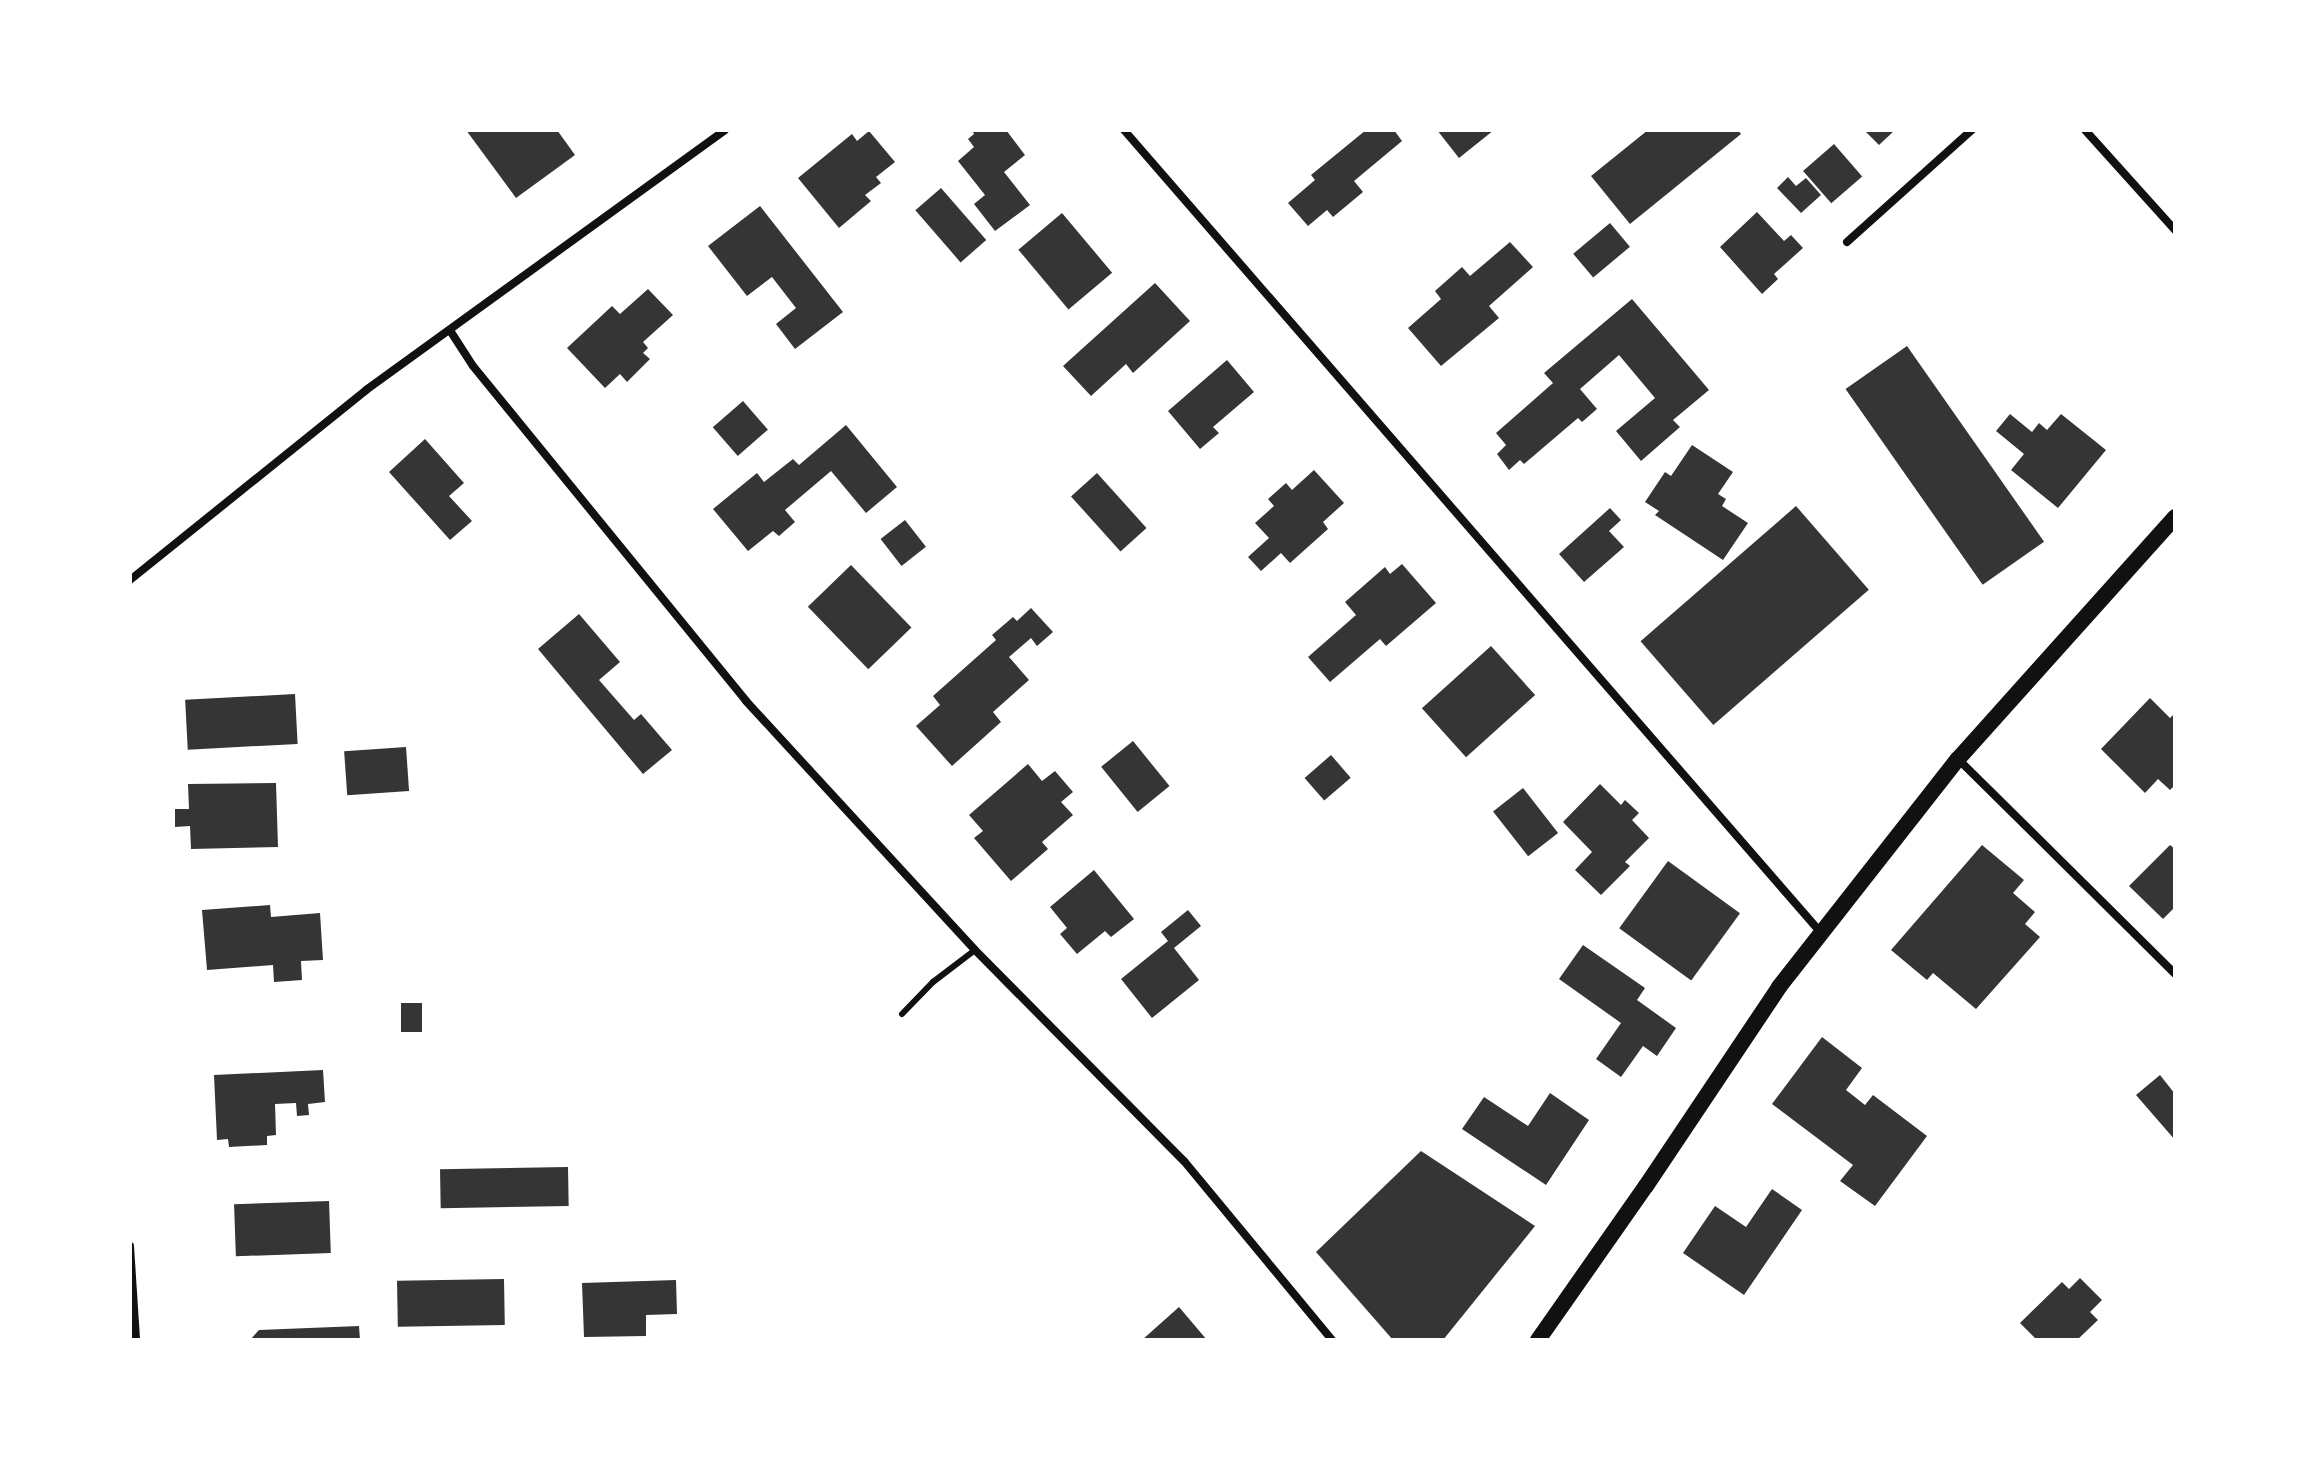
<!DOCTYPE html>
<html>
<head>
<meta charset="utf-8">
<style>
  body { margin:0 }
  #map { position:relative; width:2305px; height:1470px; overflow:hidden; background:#fff; font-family:Poppins,sans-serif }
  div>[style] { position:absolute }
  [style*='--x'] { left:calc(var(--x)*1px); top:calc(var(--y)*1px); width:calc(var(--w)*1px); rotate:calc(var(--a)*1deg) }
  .building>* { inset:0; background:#353535; transform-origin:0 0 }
  .service>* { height:6px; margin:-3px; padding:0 3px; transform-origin:3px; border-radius:3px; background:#111 }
  .minor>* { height:8px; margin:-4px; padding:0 4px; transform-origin:4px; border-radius:4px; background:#111 }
  .secondary>* { height:16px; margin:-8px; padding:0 8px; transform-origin:8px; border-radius:8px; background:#111 }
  span { translate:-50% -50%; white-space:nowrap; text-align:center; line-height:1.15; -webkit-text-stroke:6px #fff; paint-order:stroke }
  .frame { position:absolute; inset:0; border:132px solid #fff; pointer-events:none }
</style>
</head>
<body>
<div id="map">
  <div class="building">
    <div style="clip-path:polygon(466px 130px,557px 130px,575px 155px,516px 198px)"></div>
    <div style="clip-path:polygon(972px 130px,1006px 130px,1025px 155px,1004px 172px,1030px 205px,995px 231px,974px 204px,985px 195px,958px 161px,974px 147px,968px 139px,974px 134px)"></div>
    <div style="clip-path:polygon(1366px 130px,1394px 130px,1402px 141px,1354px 181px,1363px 192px,1333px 217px,1327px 210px,1308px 226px,1288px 203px,1315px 180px,1311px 175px)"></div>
    <div style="clip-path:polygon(1437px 130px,1494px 130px,1459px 158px)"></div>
    <div style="clip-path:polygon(1648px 130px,1738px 130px,1741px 134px,1630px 224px,1591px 176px)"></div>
    <div style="clip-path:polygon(1864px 130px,1895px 130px,1879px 145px)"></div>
    <div style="clip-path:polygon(869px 131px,895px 162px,876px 177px,881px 183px,865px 195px,871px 201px,839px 228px,798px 178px,852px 134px,857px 141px)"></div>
    <div style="left:1834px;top:144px;width:43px;height:41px;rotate:49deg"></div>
    <div style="clip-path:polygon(1788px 177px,1796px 186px,1806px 178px,1821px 195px,1801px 213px,1777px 188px)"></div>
    <div style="left:941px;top:188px;width:69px;height:34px;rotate:49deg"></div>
    <div style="clip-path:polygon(760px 206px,843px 312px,795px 349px,776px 324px,796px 308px,772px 277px,747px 296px,708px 246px)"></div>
    <div style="clip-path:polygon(1757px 212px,1784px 241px,1791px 235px,1803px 248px,1774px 274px,1778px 279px,1762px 294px,1720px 247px)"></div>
    <div style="left:1062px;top:213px;width:78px;height:57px;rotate:50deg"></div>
    <div style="left:1610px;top:223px;width:31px;height:48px;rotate:50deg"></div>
    <div style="clip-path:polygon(1510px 242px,1533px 267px,1489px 306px,1499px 318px,1441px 366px,1408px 328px,1441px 299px,1435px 291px,1462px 267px,1470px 276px)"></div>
    <div style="clip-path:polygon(1155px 283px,1190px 321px,1133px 373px,1126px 364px,1091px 396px,1063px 366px)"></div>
    <div style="clip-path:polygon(648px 289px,673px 315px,643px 342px,648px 348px,643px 353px,650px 359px,627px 382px,620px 374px,605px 388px,567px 348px,612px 306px,620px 314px)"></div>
    <div style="clip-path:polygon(1632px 299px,1709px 390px,1673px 420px,1680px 427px,1641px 461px,1616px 431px,1655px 398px,1619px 355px,1580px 389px,1597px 409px,1582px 422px,1578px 418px,1524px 464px,1520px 460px,1509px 470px,1497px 454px,1506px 445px,1496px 433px,1553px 383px,1544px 373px)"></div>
    <div style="left:1907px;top:346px;width:239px;height:75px;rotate:55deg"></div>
    <div style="clip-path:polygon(1227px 360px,1254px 392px,1213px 427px,1219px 433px,1200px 449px,1168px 411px)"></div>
    <div style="left:743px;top:401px;width:38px;height:40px;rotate:49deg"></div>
    <div style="clip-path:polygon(2010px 414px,2032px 432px,2039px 423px,2047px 430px,2061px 414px,2106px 450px,2058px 508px,2011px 470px,2024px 454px,1996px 431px)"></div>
    <div style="clip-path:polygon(846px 425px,897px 487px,866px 513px,831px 471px,785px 510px,795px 522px,779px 536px,773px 531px,748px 551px,713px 509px,757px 473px,764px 482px,793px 459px,799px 465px)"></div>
    <div style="clip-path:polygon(425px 439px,464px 483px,449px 496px,472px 521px,450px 540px,389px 472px)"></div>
    <div style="clip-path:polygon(1692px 445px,1733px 472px,1718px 494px,1726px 499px,1722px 506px,1748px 523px,1723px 560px,1655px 515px,1659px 511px,1645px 502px,1665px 472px,1671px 476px)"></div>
    <div style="clip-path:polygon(1314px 470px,1344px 503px,1323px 522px,1328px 529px,1290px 563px,1281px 553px,1261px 571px,1248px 557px,1269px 538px,1255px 523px,1274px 506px,1268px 499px,1286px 483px,1292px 490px)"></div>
    <div style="left:1097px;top:473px;width:74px;height:35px;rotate:48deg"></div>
    <div style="left:1796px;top:506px;width:111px;height:206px;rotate:49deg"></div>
    <div style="clip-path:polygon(1610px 508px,1621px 520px,1609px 531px,1624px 547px,1584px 582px,1559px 554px)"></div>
    <div style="left:905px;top:520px;width:34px;height:31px;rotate:52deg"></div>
    <div style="clip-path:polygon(1402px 564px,1436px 603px,1386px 646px,1380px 639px,1330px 682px,1308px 657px,1356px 615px,1345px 602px,1385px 567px,1390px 574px)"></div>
    <div style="left:851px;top:565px;width:87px;height:60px;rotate:46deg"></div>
    <div style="clip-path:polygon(1031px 608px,1053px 632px,1037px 646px,1031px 638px,1009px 657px,1029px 680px,993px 712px,1001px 722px,952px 766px,916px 726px,940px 705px,933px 696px,996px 640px,992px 635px,1013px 617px,1017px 621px)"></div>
    <div style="clip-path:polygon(579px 614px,620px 662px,599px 680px,634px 720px,641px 714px,672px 750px,643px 774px,538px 649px)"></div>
    <div style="left:1491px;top:646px;width:66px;height:93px;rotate:48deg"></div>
    <div style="left:295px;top:694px;width:50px;height:110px;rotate:87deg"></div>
    <div style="clip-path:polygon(2150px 698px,2170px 718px,2175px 713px,2175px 785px,2170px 790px,2158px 779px,2145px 793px,2101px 749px)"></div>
    <div style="left:1133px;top:741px;width:58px;height:41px;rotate:51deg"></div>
    <div style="left:406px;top:747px;width:44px;height:62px;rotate:86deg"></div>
    <div style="left:1331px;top:755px;width:30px;height:35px;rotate:49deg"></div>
    <div style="clip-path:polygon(1028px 764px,1042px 781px,1055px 771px,1073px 792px,1061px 802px,1073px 815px,1042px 842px,1048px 849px,1011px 881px,974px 838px,983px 831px,969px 815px)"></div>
    <div style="clip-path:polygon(276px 783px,278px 847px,191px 849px,190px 826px,175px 827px,175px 809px,189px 809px,188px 784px)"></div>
    <div style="clip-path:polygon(1600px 784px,1621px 805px,1625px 800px,1639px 813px,1632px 820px,1649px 838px,1625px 862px,1630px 866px,1601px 895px,1575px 870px,1592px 852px,1563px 822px)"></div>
    <div style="left:1523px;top:788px;width:57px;height:38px;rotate:52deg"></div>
    <div style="clip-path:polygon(1982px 845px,2024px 880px,2013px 893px,2035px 912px,2025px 924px,2040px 937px,1976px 1009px,1933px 973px,1927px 980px,1891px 950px)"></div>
    <div style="clip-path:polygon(2170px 845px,2175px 849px,2175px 907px,2163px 919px,2129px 886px)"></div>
    <div style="left:1668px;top:861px;width:89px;height:83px;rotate:36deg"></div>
    <div style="clip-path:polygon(1094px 870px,1134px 919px,1111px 937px,1105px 931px,1077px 954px,1060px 934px,1067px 928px,1050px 907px)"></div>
    <div style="clip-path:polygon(270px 905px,271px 917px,320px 913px,323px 960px,301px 961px,302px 980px,274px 982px,273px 965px,207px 970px,202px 910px)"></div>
    <div style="clip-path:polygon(1188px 910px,1201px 926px,1174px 948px,1199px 980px,1152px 1018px,1121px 979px,1168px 941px,1161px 932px)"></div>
    <div style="clip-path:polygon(1583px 945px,1645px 988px,1637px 1000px,1676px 1028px,1657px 1056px,1643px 1046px,1621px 1077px,1596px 1059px,1621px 1023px,1559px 979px)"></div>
    <div style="left:401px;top:1003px;width:21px;height:29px"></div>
    <div style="clip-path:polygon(1822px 1037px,1862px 1068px,1846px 1090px,1865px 1105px,1873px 1095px,1927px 1136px,1875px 1206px,1840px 1181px,1853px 1165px,1772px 1104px)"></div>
    <div style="clip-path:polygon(323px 1070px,325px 1102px,308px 1104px,309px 1115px,297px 1116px,296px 1103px,275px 1104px,276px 1135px,267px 1136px,267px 1145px,229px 1147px,228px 1139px,217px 1140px,214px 1075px)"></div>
    <div style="clip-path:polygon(2160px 1075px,2175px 1094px,2175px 1140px,2136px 1095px)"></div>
    <div style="clip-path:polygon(1550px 1093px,1589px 1120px,1546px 1185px,1462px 1129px,1484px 1097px,1528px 1126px)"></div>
    <div style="clip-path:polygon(1421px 1151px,1535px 1226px,1443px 1340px,1393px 1340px,1316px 1252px)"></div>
    <div style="left:568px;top:1167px;width:39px;height:128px;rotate:89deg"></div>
    <div style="clip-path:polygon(1772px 1189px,1802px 1210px,1744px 1295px,1683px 1253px,1715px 1206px,1746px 1227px)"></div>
    <div style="left:329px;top:1201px;width:52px;height:95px;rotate:88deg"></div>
    <div style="clip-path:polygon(2080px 1278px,2102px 1300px,2090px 1312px,2098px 1320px,2077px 1340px,2037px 1340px,2020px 1323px,2062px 1282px,2069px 1289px)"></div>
    <div style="left:504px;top:1279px;width:46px;height:107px;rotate:89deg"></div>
    <div style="clip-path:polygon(676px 1280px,677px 1314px,646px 1315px,646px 1336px,584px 1337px,582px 1283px)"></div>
    <div style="clip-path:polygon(1179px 1307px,1207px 1340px,1142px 1340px)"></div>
    <div style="clip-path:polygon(359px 1326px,360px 1340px,250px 1340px,259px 1330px)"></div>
  </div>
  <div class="service">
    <div style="--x:902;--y:1014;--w:45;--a:-45.9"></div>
    <div style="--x:933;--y:982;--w:53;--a:-37.3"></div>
  </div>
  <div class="minor">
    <div style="--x:1124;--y:130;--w:1063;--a:49.04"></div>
    <div style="--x:2085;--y:130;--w:135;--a:48"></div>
    <div style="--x:1847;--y:242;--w:168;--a:-41.9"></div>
    <div style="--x:451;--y:332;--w:40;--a:57.1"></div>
    <div style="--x:473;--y:366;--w:432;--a:50.8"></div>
    <div style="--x:746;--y:701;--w:338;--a:47.4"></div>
    <div style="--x:975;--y:950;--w:297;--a:45.3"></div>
    <div style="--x:1184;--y:1161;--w:232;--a:50.4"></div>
    <div style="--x:130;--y:580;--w:303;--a:-38.8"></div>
    <div style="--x:366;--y:390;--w:443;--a:-35.9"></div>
    <div style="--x:1958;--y:759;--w:305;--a:44.7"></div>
    <div style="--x:130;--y:1246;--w:94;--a:86.3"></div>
  </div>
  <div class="secondary">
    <div style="--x:1538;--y:1340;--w:188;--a:-55"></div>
    <div style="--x:1646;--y:1186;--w:239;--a:-56.2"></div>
    <div style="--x:1779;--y:987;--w:290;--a:-51.9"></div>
    <div style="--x:1958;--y:759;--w:325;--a:-48.1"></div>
  </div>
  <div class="frame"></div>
</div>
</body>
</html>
